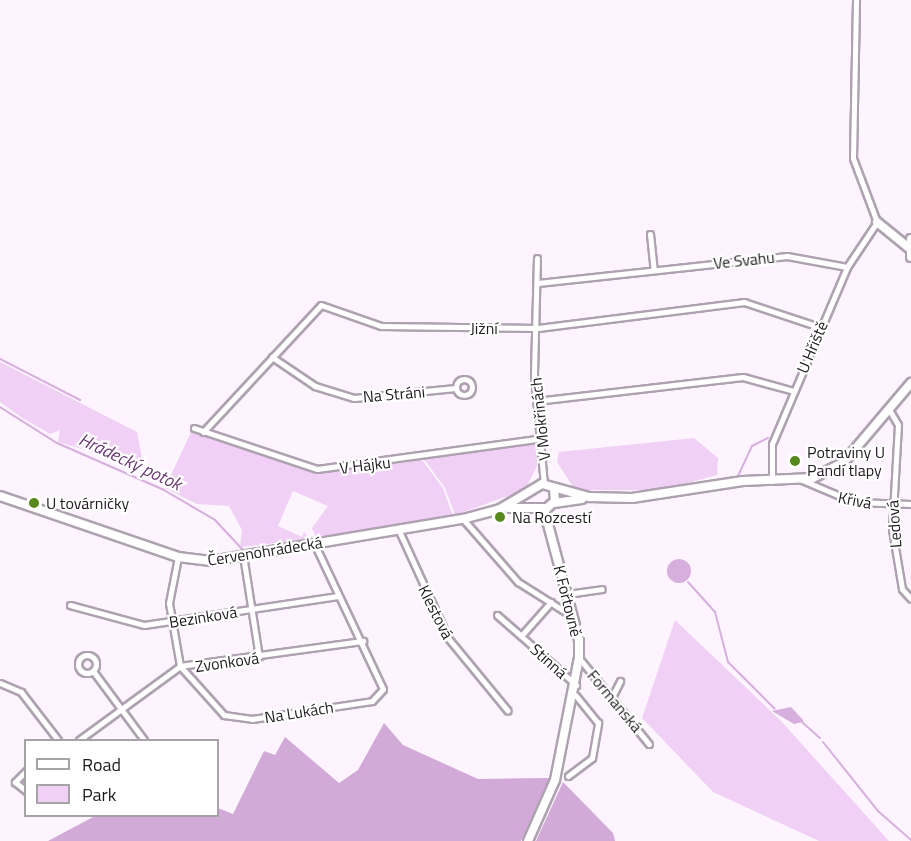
<!DOCTYPE html>
<html>
<head>
<meta charset="utf-8">
<style>
  body { margin:0 }
  #map { position:relative; width:911px; height:841px; overflow:hidden; background:#fdf4ff; font-family:"Titillium Web",sans-serif }
  div>[style] { position:absolute }
  [style*='--x'] { left:calc(var(--x)*1px); top:calc(var(--y)*1px); width:calc(var(--w)*1px); rotate:calc(var(--a)*1deg) }
  .green>* { inset:0; background:#f0d1f5 }
  .forest>* { inset:0; background:#d2aad8 }
  .water>* { inset:0; background:#d7afde }
  .round { border-radius:50% }
  .stream>* { height:2px; margin:-1px; padding:0 1px; transform-origin:1px; border-radius:1px; background:#d7afde }
  .roads { filter:drop-shadow(2px 0 #aea2b0) drop-shadow(-2px 0 #aea2b0) drop-shadow(0 2px #aea2b0) drop-shadow(0 -2px #aea2b0) }
  .street>* { height:5px; margin:-2.5px; padding:0 2.5px; transform-origin:2.5px; border-radius:2.5px; background:#fff }
  .street>.ring { margin:-2.5px; padding:0; box-sizing:content-box; background:none; border:5px solid #fff; border-radius:50% }
  .secondary>* { height:8px; margin:-4px; padding:0 4px; transform-origin:4px; border-radius:4px; background:#fff }
  .dots>* { width:16px; height:16px; translate:-50% -50%; box-sizing:border-box; border:3px solid #fff; border-radius:50% }
  span { translate:-50% -50%; white-space:nowrap; text-align:center; line-height:1.15; -webkit-text-stroke:4.5px #fff; paint-order:stroke }
  .street-label { font-size:16px; color:#1e1a1f }
  .poi-label { font-size:16px; color:#1e1a1f }
  .left { translate:0 -50%; text-align:left }
  .water-label { font-size:18px; color:#693972; font-style:italic }
  .legend { position:absolute; left:24px; top:739px; width:195px; height:78px; box-sizing:border-box; background:#fff; border:2px solid #a5a3a5; margin:0; padding:8px 10px; list-style:none; font-size:18px; color:#1e1a1f }
  .legend li { display:flex; align-items:center; gap:12px; height:30px }
  .legend b { width:30px; border:2px solid #a5a3a5 }
</style>
</head>
<body>
<div id="map">
  <div class="green">
    <div style="clip-path:polygon(0 362px,137px 432px,142px 458px,130px 463px,58px 442px,60px 430px,50px 434px,24px 419px,0 402px)"></div>
    <div style="clip-path:polygon(192px 430px,301px 469px,336px 472px,422px 460px,443px 488px,453px 516px,384px 532px,316px 538px,312px 528px,328px 506px,293px 491px,278px 526px,302px 537px,304px 532px,309px 539px,240px 547px,242px 530px,229px 506px,197px 504px,165px 488px)"></div>
    <div style="clip-path:polygon(694px 438px,718px 458px,717px 475px,662px 490px,575px 490px,557px 462px,559px 452px)"></div>
    <div style="clip-path:polygon(532px 443px,538px 447px,539px 462px,525px 490px,455px 515px,445px 488px,424px 459px)"></div>
    <div style="clip-path:polygon(675px 620px,782px 722px,889px 841px,819px 841px,713px 792px,642px 718px)"></div>
  </div>
  <div class="forest">
    <div style="clip-path:polygon(384px 723px,403px 745px,478px 779px,549px 778px,521px 841px,48px 841px,95px 816px,218px 816px,218px 808px,233px 814px,264px 751px,275px 755px,285px 737px,339px 783px,358px 770px)"></div>
    <div style="clip-path:polygon(563px 782px,613px 833px,615px 841px,536px 841px)"></div>
  </div>
  <div class="water">
    <div class="round" style="left:667px;top:559px;width:24px;height:24px"></div>
    <div style="clip-path:polygon(791px 707px,803px 720px,803px 722px,794px 724px,772px 711px)"></div>
  </div>
  <div class="stream">
    <div style="--x:0;--y:359;--w:90;--a:27.1"></div>
    <div style="--x:0;--y:407;--w:67;--a:32.3"></div>
    <div style="--x:57;--y:443;--w:117;--a:23.7"></div>
    <div style="--x:164;--y:490;--w:59;--a:30.5"></div>
    <div style="--x:215;--y:520;--w:40;--a:47"></div>
    <div style="--x:738;--y:476;--w:33;--a:-65"></div>
    <div style="--x:752;--y:446;--w:18;--a:-27"></div>
    <div style="--x:688;--y:582;--w:40;--a:48"></div>
    <div style="--x:715;--y:612;--w:52;--a:75.4"></div>
    <div style="--x:728;--y:662;--w:66;--a:45"></div>
    <div style="--x:802;--y:722;--w:24;--a:42"></div>
    <div style="--x:823;--y:742;--w:88;--a:51.4"></div>
    <div style="--x:878;--y:811;--w:44;--a:41.3"></div>
  </div>
  <div class="roads">
    <div class="street">
      <div style="--x:650;--y:234;--w:36;--a:84"></div>
      <div style="--x:537;--y:258;--w:117;--a:91.5"></div>
      <div style="--x:534;--y:375;--w:109;--a:84.8"></div>
      <div style="--x:640;--y:272;--w:148;--a:-6.2"></div>
      <div style="--x:787;--y:256;--w:61;--a:10.4"></div>
      <div style="--x:538;--y:283;--w:102;--a:-6.2"></div>
      <div style="--x:272;--y:357;--w:52;--a:34"></div>
      <div style="--x:315;--y:386;--w:41;--a:17.1"></div>
      <div style="--x:354;--y:398;--w:102;--a:-5.6"></div>
      <div class="ring" style="left:456px;top:379px;width:11px;height:11px"></div>
      <div style="--x:536;--y:401;--w:208;--a:-6.6"></div>
      <div style="--x:743;--y:377;--w:53;--a:15.4"></div>
      <div style="--x:890;--y:411;--w:16;--a:60"></div>
      <div style="--x:898;--y:425;--w:104;--a:93.3"></div>
      <div style="--x:892;--y:529;--w:61;--a:80.5"></div>
      <div style="--x:902;--y:589;--w:13;--a:48"></div>
      <div style="--x:194;--y:428;--w:130;--a:18.4"></div>
      <div style="--x:317;--y:469;--w:227;--a:-7.8"></div>
      <div style="--x:203;--y:432;--w:173;--a:-47.1"></div>
      <div style="--x:321;--y:305;--w:64;--a:19.3"></div>
      <div style="--x:381;--y:326;--w:157;--a:0.7"></div>
      <div style="--x:538;--y:328;--w:208;--a:-7.2"></div>
      <div style="--x:744;--y:302;--w:79;--a:18.4"></div>
      <div style="--x:802;--y:480;--w:56;--a:22.9"></div>
      <div style="--x:854;--y:502;--w:57;--a:2"></div>
      <div style="--x:772;--y:481;--w:37;--a:-90"></div>
      <div style="--x:772;--y:444;--w:192;--a:-67"></div>
      <div style="--x:847;--y:267;--w:54;--a:-56.3"></div>
      <div style="--x:877;--y:222;--w:68;--a:-110.6"></div>
      <div style="--x:853;--y:158;--w:158;--a:-88.9"></div>
      <div style="--x:463;--y:519;--w:84;--a:48.9"></div>
      <div style="--x:518;--y:582;--w:64;--a:32.2"></div>
      <div style="--x:400;--y:533;--w:115;--a:65.4"></div>
      <div style="--x:448;--y:638;--w:94;--a:50.6"></div>
      <div style="--x:243;--y:555;--w:103;--a:81.1"></div>
      <div style="--x:178;--y:557;--w:47;--a:101.1"></div>
      <div style="--x:169;--y:603;--w:64;--a:80.1"></div>
      <div style="--x:180;--y:666;--w:66;--a:48.1"></div>
      <div style="--x:224;--y:715;--w:28;--a:8"></div>
      <div style="--x:252;--y:719;--w:121;--a:-8.5"></div>
      <div style="--x:372;--y:701;--w:16;--a:-47"></div>
      <div style="--x:383;--y:689;--w:161;--a:-115.3"></div>
      <div style="--x:567;--y:594;--w:35;--a:-8"></div>
      <div style="--x:551;--y:602;--w:45;--a:131.4"></div>
      <div style="--x:521;--y:636;--w:74;--a:41.7"></div>
      <div style="--x:70;--y:605;--w:77;--a:15.1"></div>
      <div style="--x:144;--y:625;--w:196;--a:-8.5"></div>
      <div style="--x:497;--y:615;--w:32;--a:41"></div>
      <div class="ring" style="left:78px;top:655px;width:13px;height:13px"></div>
      <div style="--x:579;--y:658;--w:111;--a:50.9"></div>
      <div style="--x:93;--y:671;--w:86;--a:53.5"></div>
      <div style="--x:0;--y:683;--w:23;--a:23"></div>
      <div style="--x:21;--y:692;--w:61;--a:52.4"></div>
      <div style="--x:612;--y:697;--w:18;--a:-63"></div>
      <div style="--x:79;--y:740;--w:125;--a:-36.2"></div>
      <div style="--x:180;--y:666;--w:185;--a:-7.8"></div>
      <div style="--x:26;--y:771;--w:16;--a:135"></div>
      <div style="--x:15;--y:782;--w:14;--a:39"></div>
      <div style="--x:568;--y:776;--w:30;--a:-37"></div>
      <div style="--x:592;--y:758;--w:36;--a:-80"></div>
      <div style="--x:598;--y:723;--w:36;--a:-129"></div>
    </div>
    <div class="secondary">
      <div style="--x:877;--y:222;--w:41;--a:39.1"></div>
      <div style="--x:911;--y:239;--w:18;--a:90"></div>
      <div style="--x:0;--y:496;--w:188;--a:18.9"></div>
      <div style="--x:178;--y:557;--w:33;--a:7"></div>
      <div style="--x:211;--y:561;--w:255;--a:-9.5"></div>
      <div style="--x:463;--y:519;--w:38;--a:-15"></div>
      <div style="--x:500;--y:509;--w:49;--a:-30.8"></div>
      <div style="--x:542;--y:484;--w:49;--a:15.5"></div>
      <div style="--x:589;--y:497;--w:43;--a:1.3"></div>
      <div style="--x:632;--y:498;--w:112;--a:-8.7"></div>
      <div style="--x:743;--y:481;--w:70;--a:-2.5"></div>
      <div style="--x:813;--y:478;--w:35;--a:-27"></div>
      <div style="--x:844;--y:462;--w:104;--a:-49.7"></div>
      <div style="--x:554;--y:503;--w:28;--a:-8"></div>
      <div style="--x:508;--y:508;--w:39;--a:0"></div>
      <div style="--x:547;--y:508;--w:11;--a:-41"></div>
      <div style="--x:555;--y:501;--w:11;--a:-95"></div>
      <div style="--x:528;--y:841;--w:67;--a:-66.1"></div>
      <div style="--x:555;--y:780;--w:124;--a:-78.9"></div>
      <div style="--x:579;--y:658;--w:18;--a:-90"></div>
      <div style="--x:579;--y:640;--w:136;--a:-105"></div>
    </div>
  </div>
  <div class="dots">
    <div style="left:795px;top:461px;background:#57881b"></div>
    <div style="left:34px;top:503px;background:#57881b"></div>
    <div style="left:500px;top:517px;background:#57881b"></div>
  </div>
  <div class="street-label">
    <span style="left:744px;top:260px;rotate:-6deg">Ve Svahu</span>
    <span style="left:484px;top:328px">Jižní</span>
    <span style="left:812px;top:347px;rotate:-67deg">U Hřiště</span>
    <span style="left:394px;top:394px;rotate:-5deg">Na Stráni</span>
    <span style="left:540px;top:419px;rotate:-96deg">V Mokřinách</span>
    <span style="left:365px;top:465px;rotate:-7deg">V Hájku</span>
    <span style="left:855px;top:500px;rotate:11deg">Křivá</span>
    <span style="left:894px;top:524px;rotate:-94deg">Ledová</span>
    <span style="left:265px;top:551px;rotate:-9deg">Červenohrádecká</span>
    <span style="left:568px;top:601px;rotate:76deg">K Fořtovně</span>
    <span style="left:436px;top:612px;rotate:63deg">Klestová</span>
    <span style="left:203px;top:617px;rotate:-9deg">Bezinková</span>
    <span style="left:549px;top:661px;rotate:42deg">Stinná</span>
    <span style="left:227px;top:662px;rotate:-8deg">Zvonková</span>
    <span style="left:615px;top:701px;rotate:50deg">Formanská</span>
    <span style="left:299px;top:712px;rotate:-9deg">Na Lukách</span>
  </div>
  <div class="poi-label">
    <span class="left" style="left:807px;top:461px">Potraviny U<br>Pandí tlapy</span>
    <span class="left" style="left:46px;top:503px">U továrničky</span>
    <span class="left" style="left:512px;top:517px">Na Rozcestí</span>
  </div>
  <div class="water-label">
    <span style="left:130px;top:462px;rotate:25deg">Hrádecký potok</span>
  </div>
  <ul class="legend">
  <li><b style="height:8px;background:#fff"></b>Road</li>
  <li><b style="height:16px;background:#f0d1f5"></b>Park</li>
  </ul>
</div>
</body>
</html>
